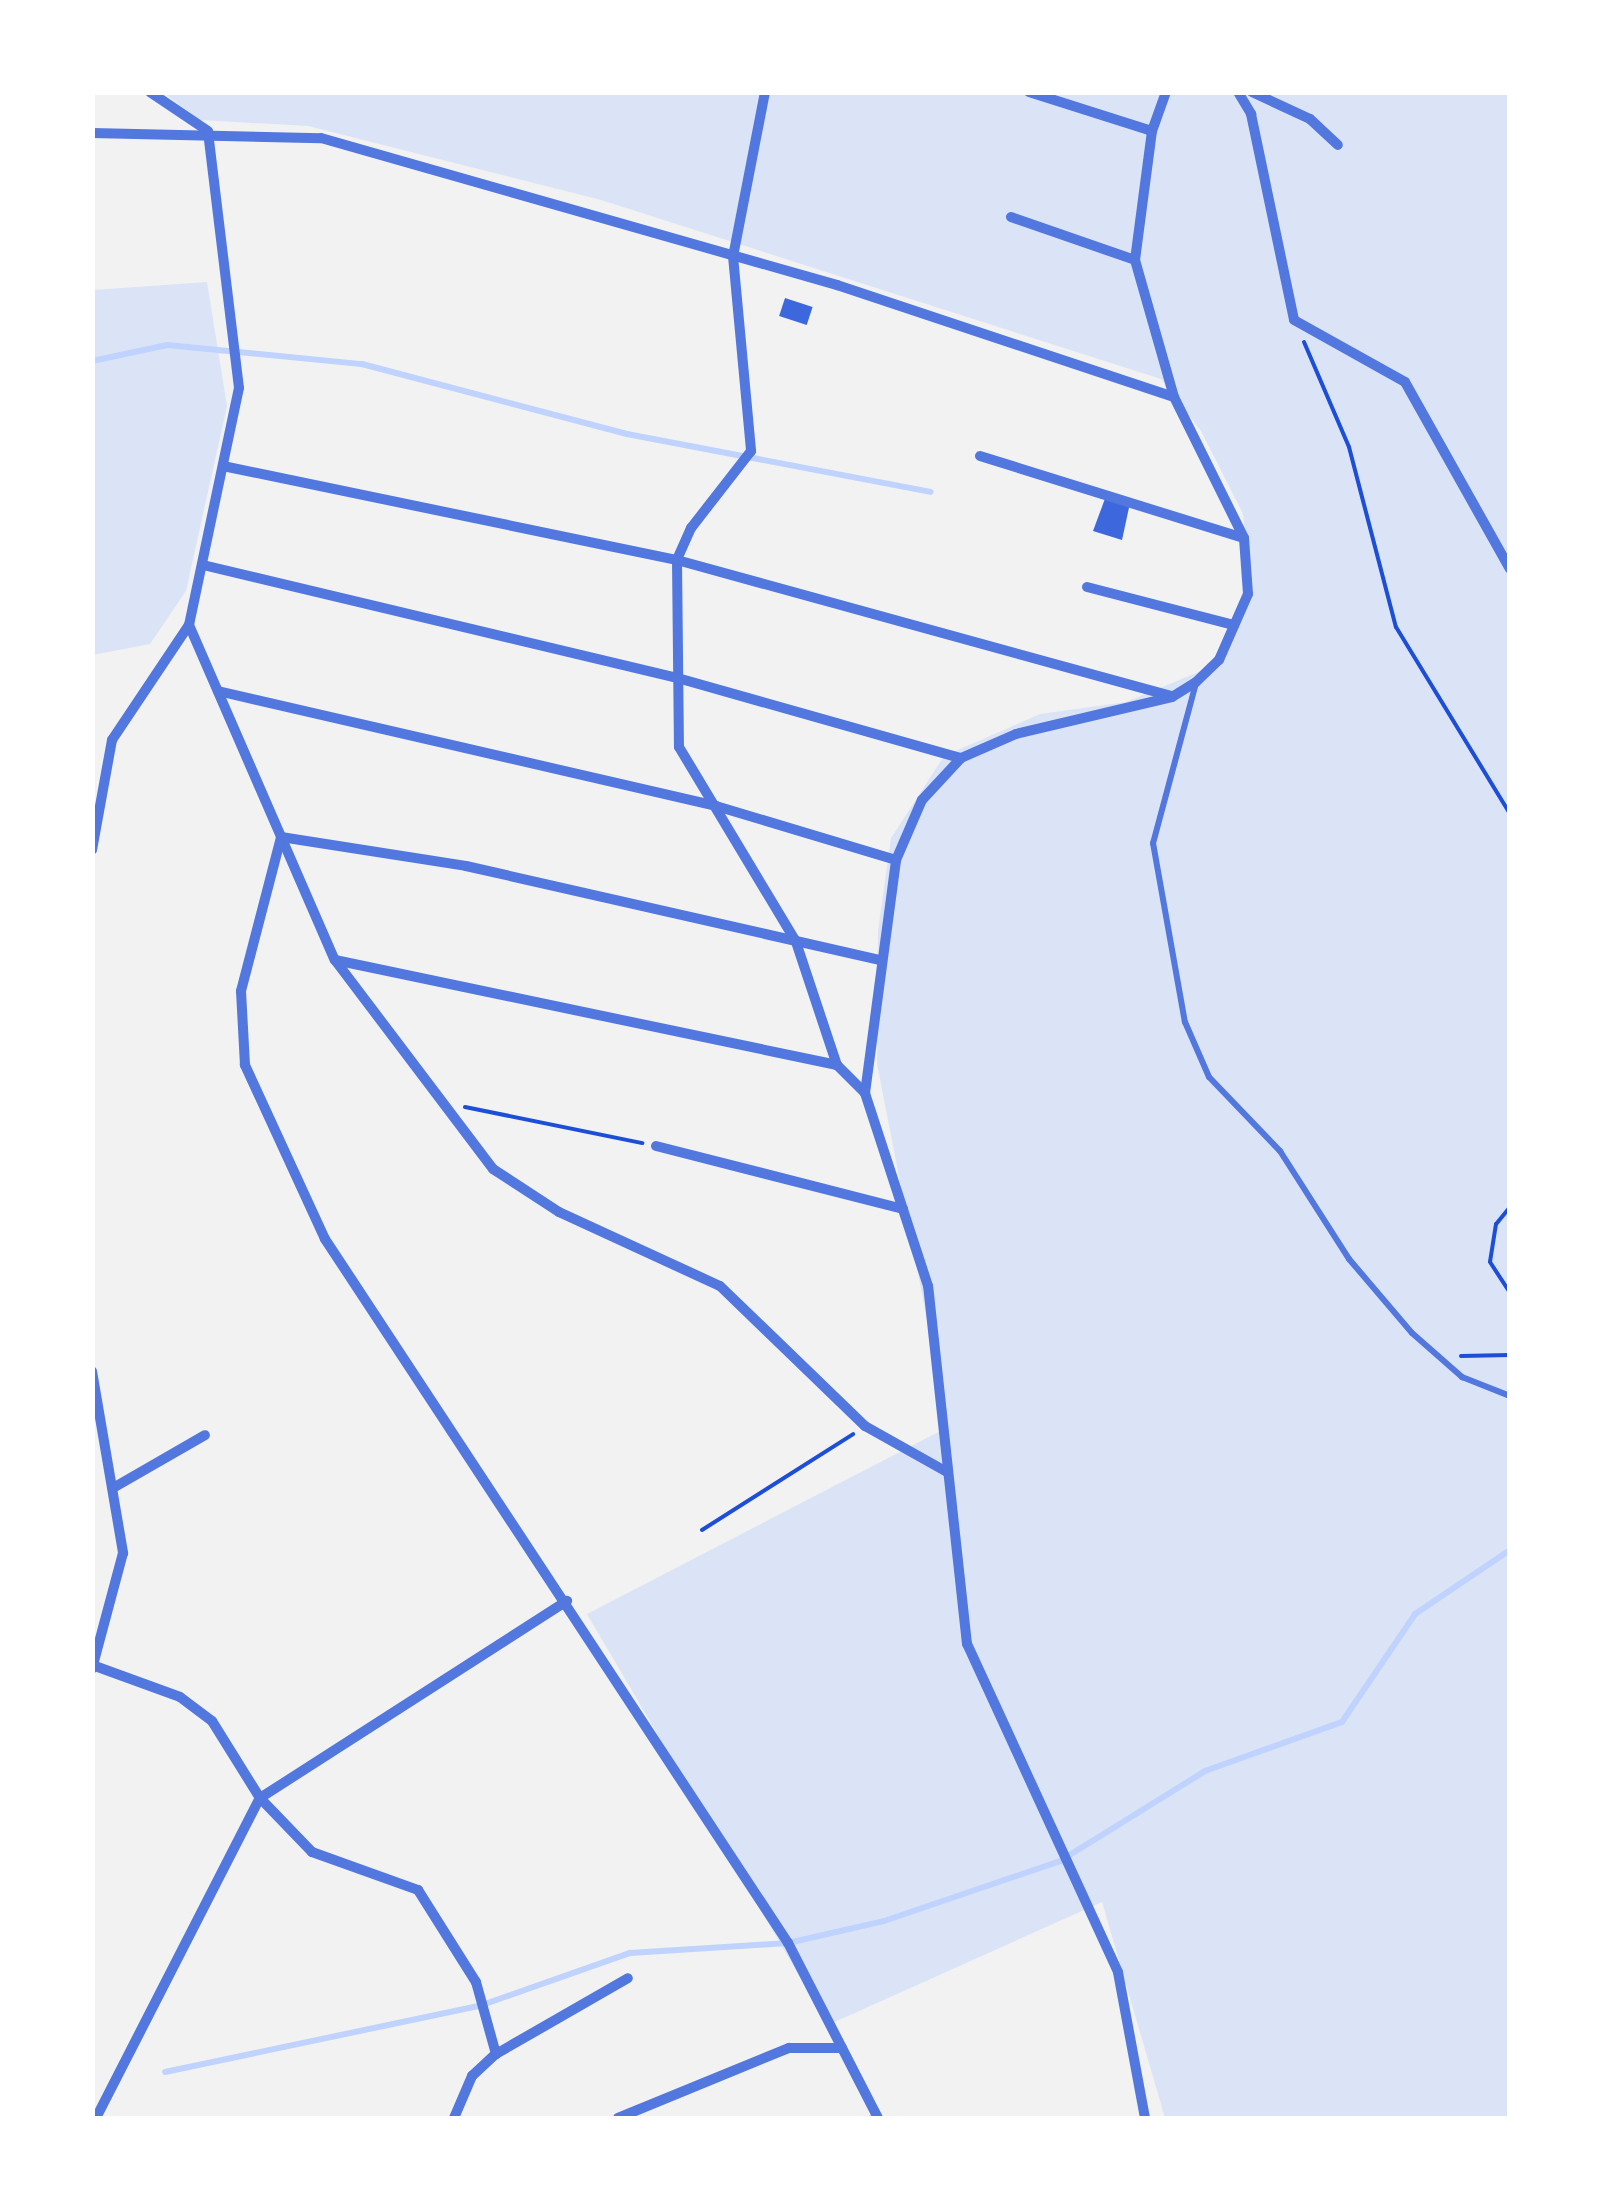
<!DOCTYPE html>
<html>
<head>
<meta charset="utf-8">
<style>
  body { margin:0 }
  #map { position:relative; width:1602px; height:2211px; overflow:hidden; background:#f2f2f2; font-family:Barlow,sans-serif }
  div>[style] { position:absolute }
  [style*='--x'] { left:calc(var(--x)*1px); top:calc(var(--y)*1px); width:calc(var(--w)*1px); rotate:calc(var(--a)*1deg) }
  .green>* { inset:0; background:#dbe4f7 }
  .stream>* { height:6px; margin:-3px; padding:0 3px; transform-origin:3px; border-radius:3px; background:#bfd3fe }
  .building>* { inset:0; background:#3d67dc; transform-origin:0 0 }
  .path>* { height:4px; margin:-2px; padding:0 2px; transform-origin:2px; border-radius:2px; background:#1d4ed8 }
  .service>* { height:6px; margin:-3px; padding:0 3px; transform-origin:3px; border-radius:3px; background:#5277de }
  .minor>* { height:10px; margin:-5px; padding:0 5px; transform-origin:5px; border-radius:5px; background:#5277de }
  span { translate:-50% -50%; white-space:nowrap; text-align:center; line-height:1.15; -webkit-text-stroke:8px #fff; paint-order:stroke }
  .frame { position:absolute; inset:0; border:95px solid #fff; pointer-events:none }
</style>
</head>
<body>
<div id="map">
  <div class="green">
    <div style="clip-path:polygon(164px 93px,1509px 93px,1509px 2118px,1165px 2118px,1102px 1902px,828px 2025px,587px 1614px,948px 1427px,877px 1064px,878px 931px,891px 838px,944px 756px,1040px 714px,1126px 702px,1208px 668px,1249px 598px,1243px 514px,1201px 431px,1161px 379px,601px 200px,308px 126px,199px 120px)"></div>
    <div style="clip-path:polygon(207px 282px,227px 406px,186px 591px,150px 644px,93px 655px,93px 290px)"></div>
  </div>
  <div class="stream">
    <div style="--x:92;--y:361;--w:77;--a:-12"></div>
    <div style="--x:167;--y:345;--w:196;--a:5.6"></div>
    <div style="--x:362;--y:364;--w:274;--a:14.8"></div>
    <div style="--x:627;--y:434;--w:309;--a:10.8"></div>
    <div style="--x:165;--y:2072;--w:324;--a:-11.9"></div>
    <div style="--x:482;--y:2005;--w:157;--a:-19.4"></div>
    <div style="--x:630;--y:1953;--w:158;--a:-3.6"></div>
    <div style="--x:788;--y:1943;--w:98;--a:-12.9"></div>
    <div style="--x:884;--y:1921;--w:186;--a:-18.8"></div>
    <div style="--x:1060;--y:1861;--w:171;--a:-31.8"></div>
    <div style="--x:1205;--y:1771;--w:145;--a:-19.7"></div>
    <div style="--x:1342;--y:1722;--w:130;--a:-55.9"></div>
    <div style="--x:1415;--y:1614;--w:115;--a:-34"></div>
    <div style="--x:871;--y:2118;--w:1;--a:0"></div>
  </div>
  <div class="building">
    <div style="left:785px;top:298px;width:29px;height:19px;rotate:18deg"></div>
    <div style="clip-path:polygon(1106px 496px,1130px 503px,1122px 540px,1093px 531px)"></div>
  </div>
  <div class="path">
    <div style="--x:1304;--y:342;--w:114;--a:66.8"></div>
    <div style="--x:1349;--y:447;--w:186;--a:75.4"></div>
    <div style="--x:1396;--y:627;--w:219;--a:58.6"></div>
    <div style="--x:465;--y:1107;--w:181;--a:11.5"></div>
    <div style="--x:1510;--y:1207;--w:22;--a:129"></div>
    <div style="--x:1496;--y:1224;--w:38;--a:99"></div>
    <div style="--x:1490;--y:1262;--w:37;--a:57"></div>
    <div style="--x:1461;--y:1356;--w:49;--a:-1.2"></div>
    <div style="--x:702;--y:1530;--w:179;--a:-32.4"></div>
  </div>
  <div class="service">
    <div style="--x:1196;--y:683;--w:166;--a:105"></div>
    <div style="--x:1153;--y:843;--w:182;--a:79.9"></div>
    <div style="--x:1185;--y:1022;--w:60;--a:66.4"></div>
    <div style="--x:1209;--y:1077;--w:103;--a:46.2"></div>
    <div style="--x:1280;--y:1151;--w:128;--a:57.4"></div>
    <div style="--x:1349;--y:1259;--w:97;--a:49.6"></div>
    <div style="--x:1412;--y:1333;--w:67;--a:41.3"></div>
    <div style="--x:1462;--y:1377;--w:52;--a:21.6"></div>
  </div>
  <div class="minor">
    <div style="--x:150;--y:92;--w:70;--a:33.9"></div>
    <div style="--x:765;--y:92;--w:167;--a:101"></div>
    <div style="--x:733;--y:256;--w:196;--a:84.7"></div>
    <div style="--x:751;--y:451;--w:98;--a:127.9"></div>
    <div style="--x:691;--y:528;--w:35;--a:114"></div>
    <div style="--x:677;--y:560;--w:187;--a:89.4"></div>
    <div style="--x:679;--y:747;--w:227;--a:59"></div>
    <div style="--x:796;--y:942;--w:130;--a:71.6"></div>
    <div style="--x:837;--y:1065;--w:40;--a:45"></div>
    <div style="--x:1029;--y:92;--w:129;--a:17.6"></div>
    <div style="--x:1238;--y:92;--w:26;--a:59"></div>
    <div style="--x:1251;--y:114;--w:210;--a:78.2"></div>
    <div style="--x:1294;--y:320;--w:127;--a:29.2"></div>
    <div style="--x:1405;--y:382;--w:214;--a:60.7"></div>
    <div style="--x:1252;--y:92;--w:64;--a:25"></div>
    <div style="--x:1310;--y:119;--w:38;--a:43"></div>
    <div style="--x:92;--y:133;--w:229;--a:1.3"></div>
    <div style="--x:321;--y:138;--w:537;--a:15.9"></div>
    <div style="--x:837;--y:285;--w:355;--a:18.4"></div>
    <div style="--x:1011;--y:217;--w:131;--a:19.1"></div>
    <div style="--x:980;--y:456;--w:276;--a:17.3"></div>
    <div style="--x:223;--y:466;--w:464;--a:11.7"></div>
    <div style="--x:677;--y:560;--w:512;--a:15.39"></div>
    <div style="--x:203;--y:565;--w:484;--a:13.4"></div>
    <div style="--x:674;--y:677;--w:298;--a:15.8"></div>
    <div style="--x:1087;--y:587;--w:152;--a:14.5"></div>
    <div style="--x:189;--y:625;--w:365;--a:66.5"></div>
    <div style="--x:335;--y:960;--w:262;--a:52.9"></div>
    <div style="--x:493;--y:1169;--w:79;--a:33.1"></div>
    <div style="--x:559;--y:1212;--w:177;--a:24.7"></div>
    <div style="--x:720;--y:1286;--w:202;--a:44"></div>
    <div style="--x:865;--y:1426;--w:94;--a:29.3"></div>
    <div style="--x:218;--y:691;--w:511;--a:13"></div>
    <div style="--x:716;--y:806;--w:188;--a:16.7"></div>
    <div style="--x:92;--y:850;--w:112;--a:-79.7"></div>
    <div style="--x:112;--y:740;--w:138;--a:-56.2"></div>
    <div style="--x:189;--y:625;--w:242;--a:-78.1"></div>
    <div style="--x:239;--y:388;--w:258;--a:-96.9"></div>
    <div style="--x:335;--y:960;--w:513;--a:11.81"></div>
    <div style="--x:656;--y:1146;--w:255;--a:14.3"></div>
    <div style="--x:92;--y:1371;--w:185;--a:80.3"></div>
    <div style="--x:123;--y:1553;--w:120;--a:105"></div>
    <div style="--x:113;--y:1488;--w:106;--a:-29.9"></div>
    <div style="--x:95;--y:1666;--w:90;--a:20"></div>
    <div style="--x:180;--y:1697;--w:40;--a:37"></div>
    <div style="--x:212;--y:1721;--w:91;--a:58.1"></div>
    <div style="--x:260;--y:1798;--w:75;--a:46.1"></div>
    <div style="--x:312;--y:1852;--w:113;--a:19.7"></div>
    <div style="--x:418;--y:1890;--w:109;--a:57.8"></div>
    <div style="--x:476;--y:1982;--w:75;--a:74.5"></div>
    <div style="--x:96;--y:2118;--w:360;--a:-62.9"></div>
    <div style="--x:260;--y:1798;--w:365;--a:-32.7"></div>
    <div style="--x:454;--y:2118;--w:46;--a:-66.8"></div>
    <div style="--x:472;--y:2076;--w:33;--a:-43"></div>
    <div style="--x:496;--y:2054;--w:152;--a:-29.9"></div>
    <div style="--x:618;--y:2118;--w:185;--a:-22.3"></div>
    <div style="--x:789;--y:2048;--w:53;--a:0"></div>
    <div style="--x:878;--y:2118;--w:197;--a:-117.2"></div>
    <div style="--x:788;--y:1943;--w:843;--a:-123.33"></div>
    <div style="--x:325;--y:1239;--w:192;--a:-114.7"></div>
    <div style="--x:245;--y:1065;--w:74;--a:-93.1"></div>
    <div style="--x:241;--y:991;--w:159;--a:-75.4"></div>
    <div style="--x:281;--y:837;--w:187;--a:8.9"></div>
    <div style="--x:466;--y:866;--w:426;--a:12.8"></div>
    <div style="--x:1145;--y:2118;--w:148;--a:-100.5"></div>
    <div style="--x:1118;--y:1972;--w:361;--a:-114.7"></div>
    <div style="--x:967;--y:1644;--w:360;--a:-96.2"></div>
    <div style="--x:928;--y:1286;--w:203;--a:-108.1"></div>
    <div style="--x:865;--y:1093;--w:235;--a:-82.4"></div>
    <div style="--x:896;--y:860;--w:65;--a:-66.6"></div>
    <div style="--x:922;--y:800;--w:57;--a:-47.1"></div>
    <div style="--x:961;--y:758;--w:60;--a:-23.6"></div>
    <div style="--x:1016;--y:734;--w:160;--a:-13.3"></div>
    <div style="--x:1172;--y:697;--w:28;--a:-32"></div>
    <div style="--x:1196;--y:682;--w:32;--a:-44"></div>
    <div style="--x:1219;--y:660;--w:72;--a:-66.3"></div>
    <div style="--x:1248;--y:594;--w:56;--a:-94.1"></div>
    <div style="--x:1244;--y:538;--w:157;--a:-116.4"></div>
    <div style="--x:1174;--y:397;--w:142;--a:-105.9"></div>
    <div style="--x:1135;--y:260;--w:130;--a:-82.5"></div>
    <div style="--x:1152;--y:131;--w:41;--a:-70.3"></div>
  </div>
  <div class="frame"></div>
</div>
</body>
</html>
